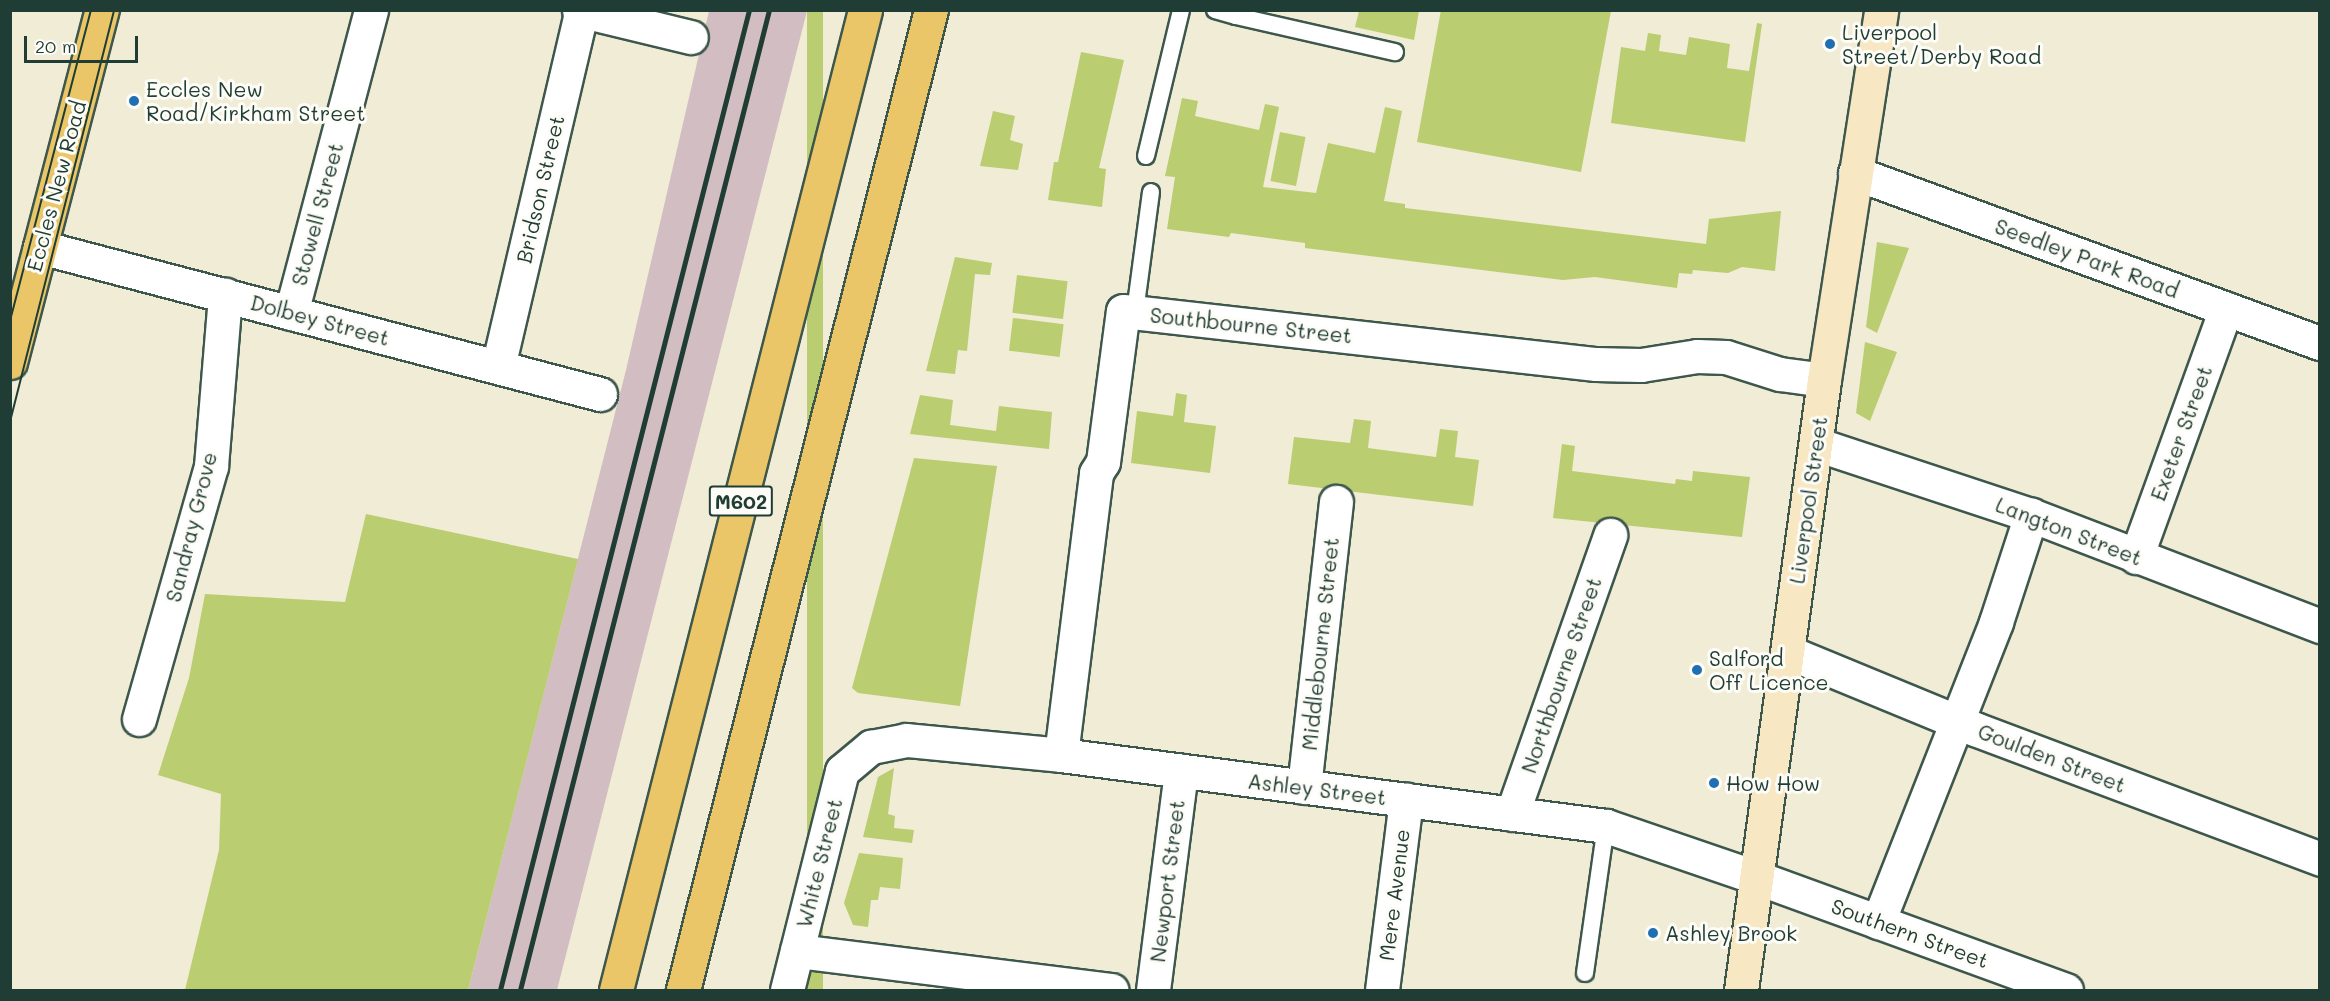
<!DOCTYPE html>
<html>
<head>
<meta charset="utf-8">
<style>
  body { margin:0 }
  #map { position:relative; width:2330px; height:1001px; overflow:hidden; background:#f0ecd5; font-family:Mali,sans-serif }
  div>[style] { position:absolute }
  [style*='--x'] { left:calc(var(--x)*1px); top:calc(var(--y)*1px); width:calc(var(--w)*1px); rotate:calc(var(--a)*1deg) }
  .industrial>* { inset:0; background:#d2bec2 }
  .green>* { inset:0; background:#bacd71; transform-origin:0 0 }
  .roads { filter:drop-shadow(2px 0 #3e574c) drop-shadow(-2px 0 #3e574c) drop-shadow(0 2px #3e574c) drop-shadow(0 -2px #3e574c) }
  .lane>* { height:16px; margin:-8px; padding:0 8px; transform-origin:8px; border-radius:8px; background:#fff }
  .street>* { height:33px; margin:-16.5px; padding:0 16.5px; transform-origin:16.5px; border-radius:16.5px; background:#fff }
  .secondary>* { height:33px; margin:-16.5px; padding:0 16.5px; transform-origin:16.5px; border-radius:16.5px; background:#f7e8c3 }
  .primary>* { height:33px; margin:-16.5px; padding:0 16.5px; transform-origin:16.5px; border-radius:16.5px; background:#eac669 }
  .highway>* { height:33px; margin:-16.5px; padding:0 16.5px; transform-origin:16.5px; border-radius:16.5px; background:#eac669 }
  .tram>* { height:1.5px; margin:-0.75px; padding:0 0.75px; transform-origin:0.75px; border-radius:0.75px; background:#1f3d34 }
  .rail>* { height:4.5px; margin:-2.25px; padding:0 2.25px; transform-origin:2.25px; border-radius:2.25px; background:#1f3d34 }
  .dots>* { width:16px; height:16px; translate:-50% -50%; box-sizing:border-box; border:3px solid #fdfcf7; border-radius:50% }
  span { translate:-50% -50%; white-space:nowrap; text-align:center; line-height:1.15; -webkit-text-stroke:6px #fdfcf7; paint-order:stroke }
  .shield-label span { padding:2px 4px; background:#fdfcf7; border:2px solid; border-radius:4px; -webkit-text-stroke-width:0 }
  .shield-label { font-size:20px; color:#1f3d34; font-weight:700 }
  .poi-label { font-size:21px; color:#1f3d34 }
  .left { translate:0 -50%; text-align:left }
  .street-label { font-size:21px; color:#1f3d34 }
  .frame { position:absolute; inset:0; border:12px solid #1f3d34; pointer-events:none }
  .scale { position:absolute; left:24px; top:36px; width:114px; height:27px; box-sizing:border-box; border:3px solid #1f3d34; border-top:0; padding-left:8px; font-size:18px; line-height:21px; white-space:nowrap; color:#1f3d34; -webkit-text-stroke:4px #fdfcf7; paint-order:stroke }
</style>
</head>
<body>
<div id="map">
  <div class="industrial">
    <div style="clip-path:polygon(709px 11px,807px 11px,557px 990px,468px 990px,626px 370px)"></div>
  </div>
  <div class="green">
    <div style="clip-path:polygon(1441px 10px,1611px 11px,1581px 172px,1417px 142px)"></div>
    <div style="left:807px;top:11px;width:16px;height:1010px"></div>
    <div style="clip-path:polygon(1359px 11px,1419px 11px,1414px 40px,1355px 27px)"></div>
    <div style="clip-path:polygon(1757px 23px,1762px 24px,1745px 142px,1611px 123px,1621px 47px,1645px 51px,1648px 33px,1661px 35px,1659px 51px,1686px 55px,1689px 37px,1730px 44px,1727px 68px,1749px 71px)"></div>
    <div style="clip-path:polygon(1081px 52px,1124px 60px,1099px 168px,1106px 169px,1102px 207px,1048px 200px,1054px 162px,1058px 162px)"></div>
    <div style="clip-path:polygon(1182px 98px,1198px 101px,1195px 116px,1259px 130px,1265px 104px,1279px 107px,1263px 187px,1316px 193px,1328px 143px,1375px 153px,1385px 107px,1402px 111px,1384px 201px,1405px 204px,1405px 208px,1706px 244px,1709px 219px,1781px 211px,1775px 271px,1742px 267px,1728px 273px,1693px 270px,1692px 274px,1679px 273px,1677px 288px,1595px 277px,1563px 280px,1305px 248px,1305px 243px,1231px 233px,1229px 237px,1167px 229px,1175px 177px,1165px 176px)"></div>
    <div style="clip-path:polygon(993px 111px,1015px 116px,1010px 140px,1023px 144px,1018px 170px,980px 166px)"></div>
    <div style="left:1280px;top:132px;width:26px;height:50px;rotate:11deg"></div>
    <div style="clip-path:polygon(1877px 242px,1909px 248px,1877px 333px,1866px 327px)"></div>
    <div style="clip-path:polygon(955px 257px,992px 263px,990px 275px,975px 274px,967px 351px,958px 350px,955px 374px,926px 371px)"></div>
    <div style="left:1017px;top:275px;width:51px;height:38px;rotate:7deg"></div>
    <div style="left:1013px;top:318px;width:51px;height:33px;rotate:7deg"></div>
    <div style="clip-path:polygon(1865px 342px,1897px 352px,1870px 421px,1856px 413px)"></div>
    <div style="clip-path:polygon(1176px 393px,1187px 395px,1184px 422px,1216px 426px,1210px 473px,1131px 463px,1137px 411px,1173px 416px)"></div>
    <div style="clip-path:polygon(920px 395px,953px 400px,950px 425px,996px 431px,999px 406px,1052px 412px,1049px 449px,910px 434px)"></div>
    <div style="clip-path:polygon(1354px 419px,1371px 421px,1368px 448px,1436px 457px,1440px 429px,1458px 431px,1455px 457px,1479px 460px,1473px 506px,1288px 484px,1294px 437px,1350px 443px)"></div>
    <div style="clip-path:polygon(1562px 444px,1575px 446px,1572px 471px,1675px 484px,1676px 479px,1692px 481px,1693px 471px,1750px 477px,1742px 537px,1553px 518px)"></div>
    <div style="clip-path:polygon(914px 458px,997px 466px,960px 706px,858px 693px,852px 688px)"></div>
    <div style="clip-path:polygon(366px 514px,578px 559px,468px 990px,185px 990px,219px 850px,221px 794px,158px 775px,189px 678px,205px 594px,345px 602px)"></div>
    <div style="clip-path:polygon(894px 768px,888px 814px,895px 816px,894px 828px,914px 830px,912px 843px,863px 837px,878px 777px)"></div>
    <div style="clip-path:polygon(859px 853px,903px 858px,900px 889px,880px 887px,878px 900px,871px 900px,868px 927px,853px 925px,844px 903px)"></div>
  </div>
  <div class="roads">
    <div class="lane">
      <div style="--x:1215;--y:10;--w:22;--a:16"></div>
      <div style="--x:1236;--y:16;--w:6;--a:-72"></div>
      <div style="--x:1236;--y:16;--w:163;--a:12.8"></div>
      <div style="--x:1146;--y:156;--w:150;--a:-76.5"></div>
      <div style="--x:1135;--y:312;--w:121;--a:-82.4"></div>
      <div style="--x:1585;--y:973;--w:148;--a:-81.9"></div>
    </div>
    <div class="street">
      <div style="--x:579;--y:10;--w:115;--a:13.6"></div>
      <div style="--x:1855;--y:173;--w:495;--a:20.1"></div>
      <div style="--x:40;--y:247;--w:579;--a:14.71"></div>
      <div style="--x:291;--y:313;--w:313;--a:-75.2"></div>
      <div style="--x:498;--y:367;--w:367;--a:-76.8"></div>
      <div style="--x:1816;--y:444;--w:226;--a:18.3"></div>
      <div style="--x:2031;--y:515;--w:310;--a:21"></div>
      <div style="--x:2136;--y:557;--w:264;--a:-70.1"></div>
      <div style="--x:1788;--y:652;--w:202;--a:22.4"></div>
      <div style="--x:1975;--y:729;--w:369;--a:20.6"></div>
      <div style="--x:139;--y:719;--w:263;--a:-74.1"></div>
      <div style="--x:211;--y:466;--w:172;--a:-85.3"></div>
      <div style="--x:1061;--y:755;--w:284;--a:-82.9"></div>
      <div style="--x:1096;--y:473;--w:13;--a:-58"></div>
      <div style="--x:1103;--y:462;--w:152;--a:-82.5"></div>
      <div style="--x:1123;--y:311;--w:476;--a:6.4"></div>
      <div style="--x:1596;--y:364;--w:45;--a:1.3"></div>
      <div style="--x:1641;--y:365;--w:57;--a:-9.1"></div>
      <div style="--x:1697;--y:356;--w:29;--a:2"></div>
      <div style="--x:1726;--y:357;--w:57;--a:17.5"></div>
      <div style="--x:1780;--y:374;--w:44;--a:7.8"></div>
      <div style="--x:1304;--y:787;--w:287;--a:-83.6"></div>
      <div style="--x:1512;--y:814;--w:296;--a:-70.6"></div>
      <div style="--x:1878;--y:922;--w:322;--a:-68.5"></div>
      <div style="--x:1996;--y:622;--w:113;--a:-71.9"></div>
      <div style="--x:797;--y:951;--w:317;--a:7.1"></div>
      <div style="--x:787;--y:990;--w:226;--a:-75.9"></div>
      <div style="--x:842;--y:771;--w:38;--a:-40"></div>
      <div style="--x:871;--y:747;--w:36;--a:-11"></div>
      <div style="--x:906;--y:740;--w:156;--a:5.5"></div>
      <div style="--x:1061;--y:755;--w:550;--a:7.42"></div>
      <div style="--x:1606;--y:826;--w:157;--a:18.9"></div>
      <div style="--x:1755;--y:877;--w:331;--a:20"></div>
      <div style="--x:1153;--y:990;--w:221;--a:-82.7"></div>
      <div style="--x:1382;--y:990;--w:192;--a:-82.8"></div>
    </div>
    <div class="secondary">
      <div style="--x:1741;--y:990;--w:616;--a:-82.25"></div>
      <div style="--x:1824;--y:380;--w:374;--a:-81.2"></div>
    </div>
    <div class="primary">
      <div style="--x:10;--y:362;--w:364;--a:-75.4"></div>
    </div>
    <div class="highway">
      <div style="--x:616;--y:990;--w:1011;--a:-75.74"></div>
      <div style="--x:683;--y:990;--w:1011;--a:-75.8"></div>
    </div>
  </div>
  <div class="tram">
    <div style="--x:10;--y:321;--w:321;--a:-75.4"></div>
    <div style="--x:10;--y:422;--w:425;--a:-75.8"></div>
  </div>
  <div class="rail">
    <div style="--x:500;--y:990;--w:1011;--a:-75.74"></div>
    <div style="--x:520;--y:990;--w:1011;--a:-75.74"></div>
  </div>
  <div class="dots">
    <div style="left:1830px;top:44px;background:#1f6fb2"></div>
    <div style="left:134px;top:101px;background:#1f6fb2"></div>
    <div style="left:1697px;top:670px;background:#1f6fb2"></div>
    <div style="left:1714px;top:783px;background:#1f6fb2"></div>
    <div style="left:1653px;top:933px;background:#1f6fb2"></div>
  </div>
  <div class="shield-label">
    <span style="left:741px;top:501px">M602</span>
  </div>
  <div class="poi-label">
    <span class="left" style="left:1842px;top:44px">Liverpool<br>Street/Derby Road</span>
    <span class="left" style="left:146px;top:101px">Eccles New<br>Road/Kirkham Street</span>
    <span class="left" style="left:1709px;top:670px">Salford<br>Off Licence</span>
    <span class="left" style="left:1726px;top:783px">How How</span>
    <span class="left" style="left:1665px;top:933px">Ashley Brook</span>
  </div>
  <div class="street-label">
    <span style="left:56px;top:186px;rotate:-75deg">Eccles New Road</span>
    <span style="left:540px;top:189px;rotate:-77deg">Bridson Street</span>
    <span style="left:317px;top:214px;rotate:-75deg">Stowell Street</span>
    <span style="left:2087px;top:258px;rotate:20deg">Seedley Park Road</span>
    <span style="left:320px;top:320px;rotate:15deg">Dolbey Street</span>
    <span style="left:1251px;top:325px;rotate:6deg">Southbourne Street</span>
    <span style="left:2181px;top:433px;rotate:-70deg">Exeter Street</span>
    <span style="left:1808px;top:500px;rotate:-82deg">Liverpool Street</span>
    <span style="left:191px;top:527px;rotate:-76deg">Sandray Grove</span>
    <span style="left:2069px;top:531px;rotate:21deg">Langton Street</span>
    <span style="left:1320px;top:644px;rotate:-84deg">Middlebourne Street</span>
    <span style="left:1561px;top:675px;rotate:-71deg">Northbourne Street</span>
    <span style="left:2052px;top:758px;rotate:21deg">Goulden Street</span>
    <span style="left:1317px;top:789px;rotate:7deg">Ashley Street</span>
    <span style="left:819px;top:863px;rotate:-76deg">White Street</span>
    <span style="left:1167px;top:881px;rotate:-83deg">Newport Street</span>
    <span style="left:1394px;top:895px;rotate:-83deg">Mere Avenue</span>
    <span style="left:1910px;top:933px;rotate:20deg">Southern Street</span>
  </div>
  <div class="frame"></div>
  <div class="scale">20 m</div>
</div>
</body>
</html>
